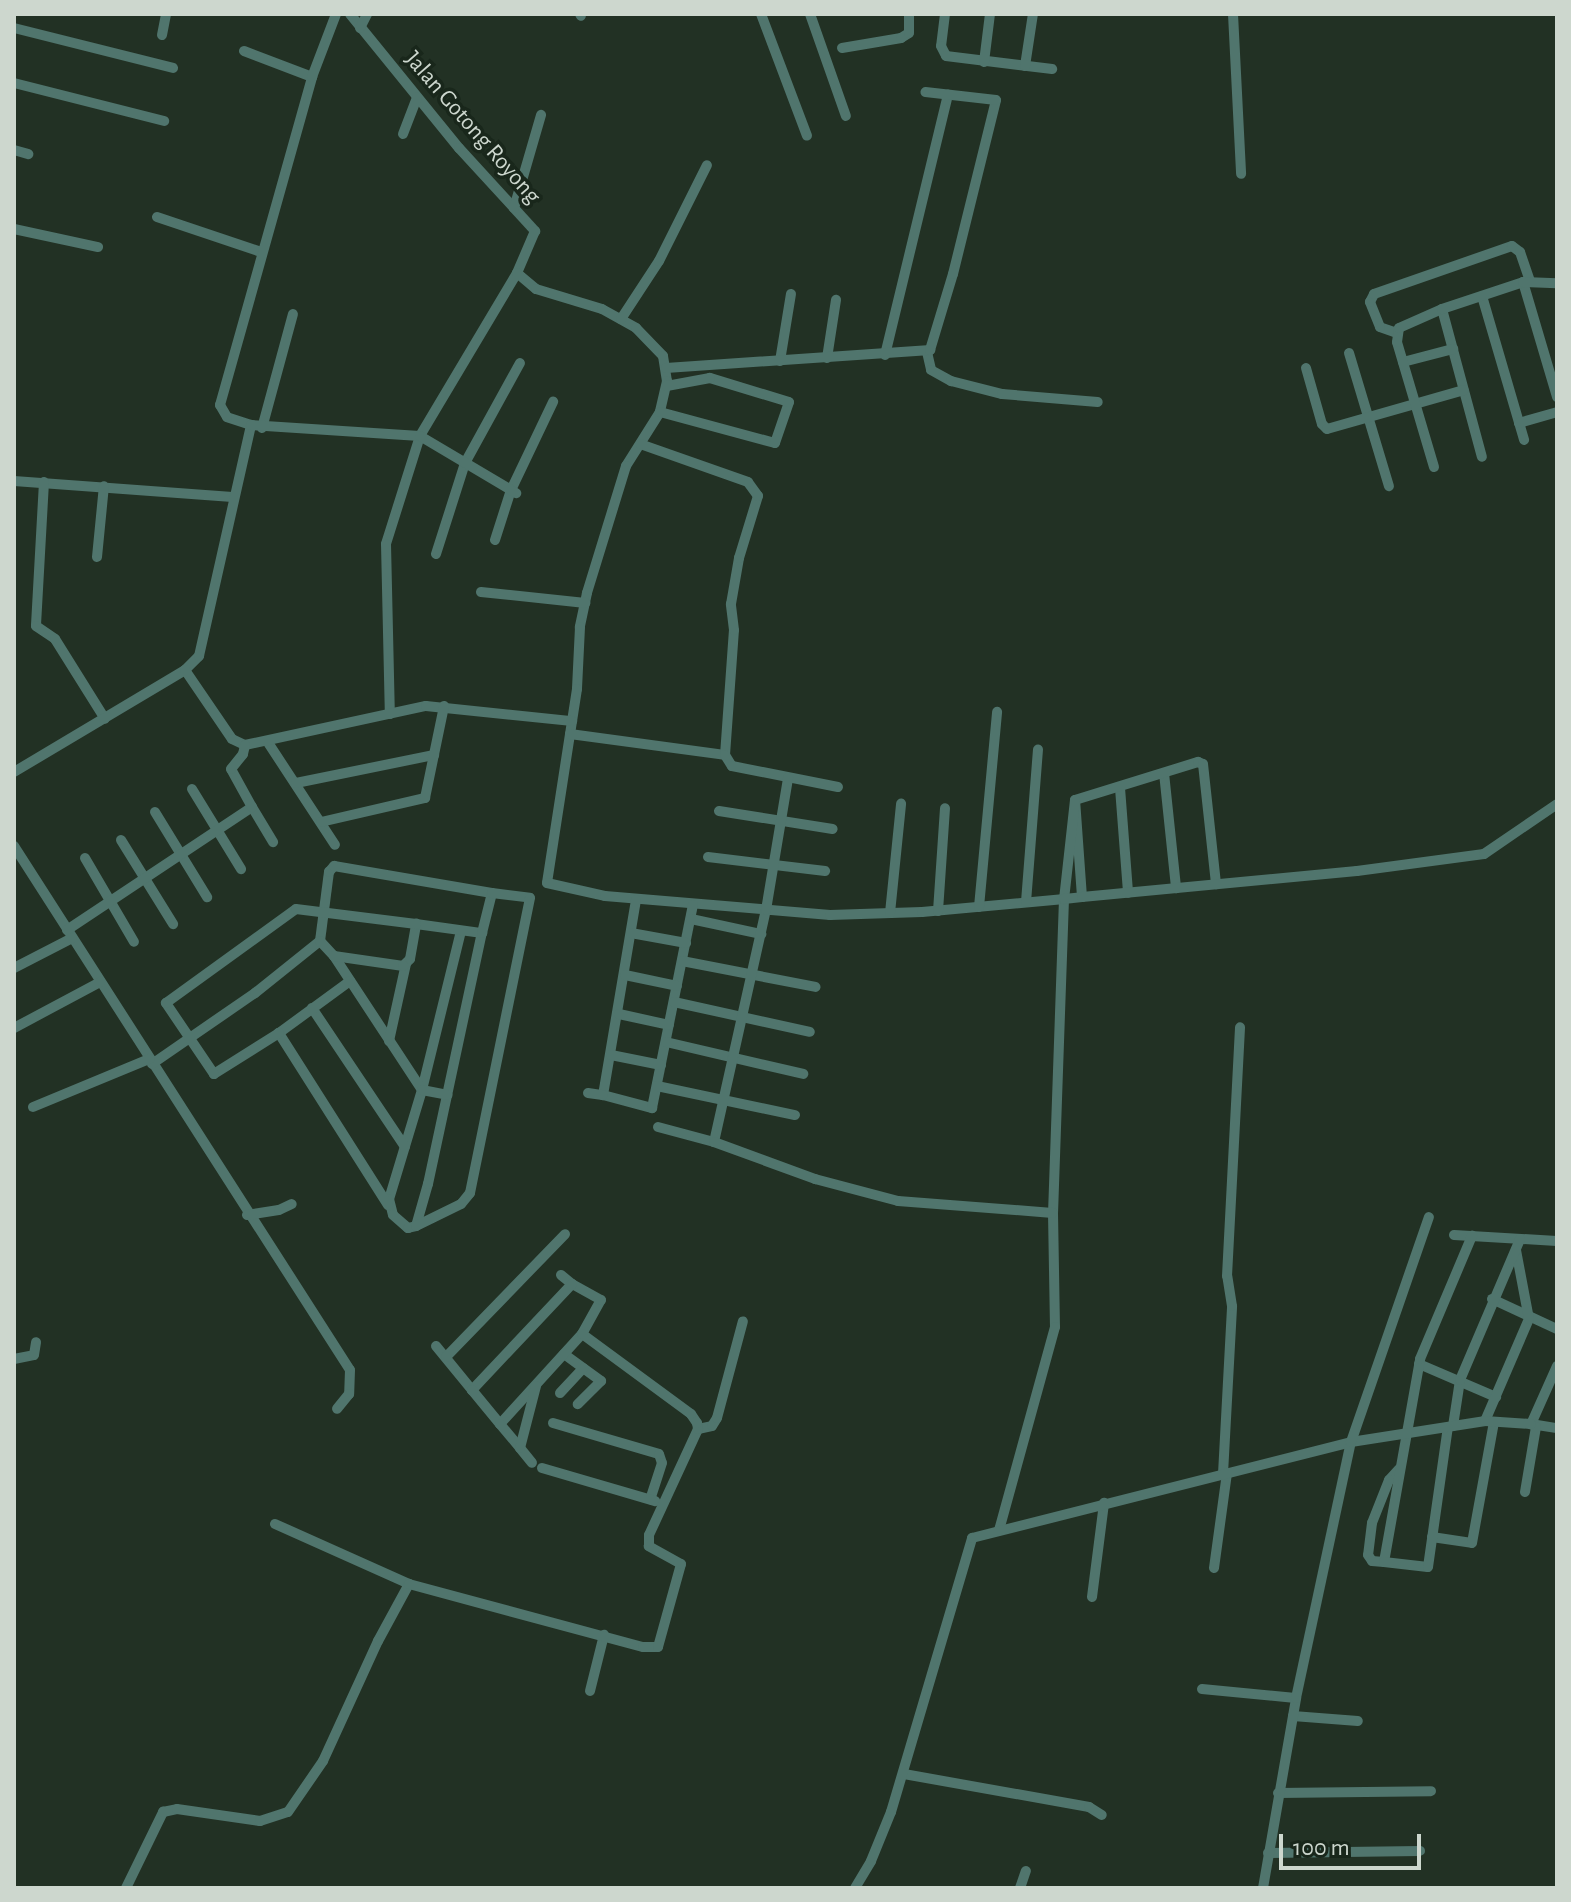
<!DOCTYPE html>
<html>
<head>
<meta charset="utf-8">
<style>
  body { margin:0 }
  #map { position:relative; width:1571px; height:1902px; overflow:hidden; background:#223124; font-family:"Alegreya Sans",sans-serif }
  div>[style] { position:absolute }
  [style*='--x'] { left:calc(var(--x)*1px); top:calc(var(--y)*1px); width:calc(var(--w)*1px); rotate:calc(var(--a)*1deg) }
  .minor>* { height:10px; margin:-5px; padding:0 5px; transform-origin:5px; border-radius:5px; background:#50756d }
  span { translate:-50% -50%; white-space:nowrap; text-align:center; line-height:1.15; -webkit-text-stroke:7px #19271b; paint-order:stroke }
  .street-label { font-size:24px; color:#cdd7ce }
  .frame { position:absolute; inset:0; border:16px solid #cdd7ce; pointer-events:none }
  .scale { position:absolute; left:1279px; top:1834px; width:142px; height:36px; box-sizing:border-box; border:4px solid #cdd7ce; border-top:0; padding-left:10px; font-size:24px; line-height:28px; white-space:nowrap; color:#cdd7ce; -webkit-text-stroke:6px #19271b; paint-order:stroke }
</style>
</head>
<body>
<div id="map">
  <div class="minor">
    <div style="--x:350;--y:14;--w:173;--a:50.9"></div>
    <div style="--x:459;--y:148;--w:113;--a:47.5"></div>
    <div style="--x:535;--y:231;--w:46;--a:113.2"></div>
    <div style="--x:517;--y:273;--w:190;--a:120.8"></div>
    <div style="--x:420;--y:436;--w:113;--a:107.5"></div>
    <div style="--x:386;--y:544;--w:170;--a:88.7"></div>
    <div style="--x:580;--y:14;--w:2;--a:63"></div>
    <div style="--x:761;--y:14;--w:130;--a:69.3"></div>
    <div style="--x:810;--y:14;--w:108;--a:70.6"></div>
    <div style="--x:945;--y:14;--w:32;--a:97"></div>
    <div style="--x:941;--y:46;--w:11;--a:63"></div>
    <div style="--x:946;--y:56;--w:107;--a:7"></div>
    <div style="--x:1233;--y:14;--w:160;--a:87.1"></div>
    <div style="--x:14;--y:28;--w:164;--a:14.1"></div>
    <div style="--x:360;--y:28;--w:16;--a:-63"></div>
    <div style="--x:162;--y:35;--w:21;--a:-79"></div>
    <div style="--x:842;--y:48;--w:60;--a:-9.6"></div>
    <div style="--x:901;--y:38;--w:9;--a:-32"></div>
    <div style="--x:909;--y:33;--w:19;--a:-90"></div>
    <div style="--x:244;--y:51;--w:73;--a:20.9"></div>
    <div style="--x:984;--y:62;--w:48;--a:-82.9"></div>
    <div style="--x:1025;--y:66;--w:53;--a:-81.3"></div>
    <div style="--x:14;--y:83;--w:155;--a:14.2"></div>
    <div style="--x:403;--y:134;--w:39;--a:-69"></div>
    <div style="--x:14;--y:150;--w:15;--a:16"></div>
    <div style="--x:514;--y:208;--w:97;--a:-73.8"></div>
    <div style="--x:157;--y:217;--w:110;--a:18.6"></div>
    <div style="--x:14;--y:229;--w:86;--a:12.1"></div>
    <div style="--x:517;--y:273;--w:25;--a:40"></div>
    <div style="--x:536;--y:289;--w:69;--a:16.9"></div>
    <div style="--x:602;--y:309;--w:39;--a:29"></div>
    <div style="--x:636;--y:328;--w:39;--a:46"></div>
    <div style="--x:663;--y:356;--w:25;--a:81"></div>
    <div style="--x:667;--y:381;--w:32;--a:103"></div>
    <div style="--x:660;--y:412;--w:64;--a:122.2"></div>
    <div style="--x:626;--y:466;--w:133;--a:107.1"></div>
    <div style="--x:587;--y:593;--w:35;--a:102"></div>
    <div style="--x:580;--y:627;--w:62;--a:92.8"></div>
    <div style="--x:577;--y:689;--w:196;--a:98.8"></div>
    <div style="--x:547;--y:883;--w:59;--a:12.6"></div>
    <div style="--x:605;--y:896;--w:226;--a:4.8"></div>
    <div style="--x:830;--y:915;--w:92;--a:-1.9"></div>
    <div style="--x:922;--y:912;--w:143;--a:-5.2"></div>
    <div style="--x:1064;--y:899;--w:314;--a:92"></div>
    <div style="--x:1053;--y:1213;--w:114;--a:89"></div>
    <div style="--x:1055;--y:1327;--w:211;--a:105.4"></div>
    <div style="--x:1523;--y:282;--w:120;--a:73.5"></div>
    <div style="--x:1482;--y:296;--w:150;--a:73.7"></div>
    <div style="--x:1442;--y:309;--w:153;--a:74.9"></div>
    <div style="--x:621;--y:319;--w:69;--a:-56.8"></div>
    <div style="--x:659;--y:261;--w:107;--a:-63.4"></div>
    <div style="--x:1397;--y:333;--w:18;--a:-161"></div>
    <div style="--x:1380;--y:327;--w:27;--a:-112"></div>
    <div style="--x:1370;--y:302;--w:9;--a:-63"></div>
    <div style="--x:1374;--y:294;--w:146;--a:-19.2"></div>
    <div style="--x:1512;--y:246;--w:10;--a:37"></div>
    <div style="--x:1520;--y:252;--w:31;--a:71"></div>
    <div style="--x:927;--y:352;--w:18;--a:77"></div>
    <div style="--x:931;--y:370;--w:23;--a:29"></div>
    <div style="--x:951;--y:381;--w:53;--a:14.3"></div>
    <div style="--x:1002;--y:394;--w:96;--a:4.8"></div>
    <div style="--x:1349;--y:353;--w:139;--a:73.3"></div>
    <div style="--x:885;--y:355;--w:268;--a:-76.4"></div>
    <div style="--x:827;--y:358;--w:59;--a:-81.2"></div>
    <div style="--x:780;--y:361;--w:68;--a:-80.7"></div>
    <div style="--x:1403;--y:362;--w:52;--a:-14.6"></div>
    <div style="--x:666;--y:368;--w:265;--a:-3.9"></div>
    <div style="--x:930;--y:350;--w:79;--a:-73.2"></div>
    <div style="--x:953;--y:274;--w:179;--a:-76.1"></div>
    <div style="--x:996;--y:100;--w:71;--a:-173.6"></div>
    <div style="--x:1306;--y:368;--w:58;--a:74.1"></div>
    <div style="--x:1322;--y:424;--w:7;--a:45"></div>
    <div style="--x:1327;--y:429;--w:142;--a:-15.9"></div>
    <div style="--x:660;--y:412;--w:119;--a:15.1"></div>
    <div style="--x:775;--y:443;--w:43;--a:-71.1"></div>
    <div style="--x:789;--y:402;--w:83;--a:-163.1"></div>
    <div style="--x:710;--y:378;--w:44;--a:169.5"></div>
    <div style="--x:1519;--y:423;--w:40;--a:-16"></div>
    <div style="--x:251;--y:425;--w:25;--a:-162"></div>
    <div style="--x:227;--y:417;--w:14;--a:-120"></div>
    <div style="--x:220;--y:405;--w:341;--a:-74.3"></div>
    <div style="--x:312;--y:77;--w:67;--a:-69.1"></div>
    <div style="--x:262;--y:428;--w:118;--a:-74.8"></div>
    <div style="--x:1434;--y:467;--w:130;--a:-106.5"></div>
    <div style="--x:1397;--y:342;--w:14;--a:-82"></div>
    <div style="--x:1399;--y:328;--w:47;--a:-23.8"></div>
    <div style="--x:1442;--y:309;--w:85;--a:-18.4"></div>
    <div style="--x:1523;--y:282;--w:34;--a:2"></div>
    <div style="--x:14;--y:481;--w:219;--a:4.2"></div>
    <div style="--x:44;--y:482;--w:144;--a:93.2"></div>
    <div style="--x:36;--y:626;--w:23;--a:34"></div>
    <div style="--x:55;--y:639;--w:94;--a:58"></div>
    <div style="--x:495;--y:540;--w:52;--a:-72.3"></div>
    <div style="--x:511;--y:490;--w:98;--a:-64.5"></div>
    <div style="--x:436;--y:554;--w:96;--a:-72.3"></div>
    <div style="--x:465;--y:463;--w:114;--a:-61.2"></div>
    <div style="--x:97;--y:557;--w:71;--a:-84.4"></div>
    <div style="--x:481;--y:592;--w:105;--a:6"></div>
    <div style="--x:185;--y:670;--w:20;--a:-45"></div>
    <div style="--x:199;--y:656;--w:237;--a:-77.3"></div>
    <div style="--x:251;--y:425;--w:169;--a:3.7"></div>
    <div style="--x:420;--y:436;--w:112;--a:30.7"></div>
    <div style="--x:570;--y:734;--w:156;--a:7.7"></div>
    <div style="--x:725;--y:755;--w:125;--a:-85.9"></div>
    <div style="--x:734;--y:630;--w:26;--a:-97"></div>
    <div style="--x:731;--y:604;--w:47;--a:-80.1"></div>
    <div style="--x:739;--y:558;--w:65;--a:-73"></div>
    <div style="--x:758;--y:496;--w:17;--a:-126"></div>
    <div style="--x:748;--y:482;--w:114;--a:-160.6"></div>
    <div style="--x:267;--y:741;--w:124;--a:56.8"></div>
    <div style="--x:725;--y:755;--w:13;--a:58"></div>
    <div style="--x:732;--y:766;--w:108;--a:11.2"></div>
    <div style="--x:14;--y:772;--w:199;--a:-30.8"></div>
    <div style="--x:185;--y:670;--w:83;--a:55.7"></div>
    <div style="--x:232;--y:739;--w:14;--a:25"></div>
    <div style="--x:245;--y:745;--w:185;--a:-12.2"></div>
    <div style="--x:426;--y:706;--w:147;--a:5.9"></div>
    <div style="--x:1164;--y:773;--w:116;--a:84"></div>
    <div style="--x:296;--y:783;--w:141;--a:-11.5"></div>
    <div style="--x:1120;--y:788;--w:105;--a:85.6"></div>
    <div style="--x:192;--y:789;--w:94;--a:58.5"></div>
    <div style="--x:1075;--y:800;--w:129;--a:-17.2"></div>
    <div style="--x:1198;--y:762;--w:5;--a:22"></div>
    <div style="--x:1203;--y:764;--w:121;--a:83.8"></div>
    <div style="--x:252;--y:807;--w:41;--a:59"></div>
    <div style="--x:719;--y:811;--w:115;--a:9"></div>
    <div style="--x:155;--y:812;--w:100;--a:58.5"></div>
    <div style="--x:321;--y:822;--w:107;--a:-13"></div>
    <div style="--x:425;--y:798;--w:94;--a:-78.3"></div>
    <div style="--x:121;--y:840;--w:99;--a:58.2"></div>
    <div style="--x:14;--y:846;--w:622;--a:57.33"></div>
    <div style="--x:350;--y:1370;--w:24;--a:92"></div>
    <div style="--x:349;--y:1394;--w:19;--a:129"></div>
    <div style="--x:708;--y:857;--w:118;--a:6.8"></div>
    <div style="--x:85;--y:858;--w:97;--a:59.7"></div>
    <div style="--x:1082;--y:897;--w:97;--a:-94.1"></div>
    <div style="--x:1075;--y:800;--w:100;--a:96.3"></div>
    <div style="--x:1064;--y:899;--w:18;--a:-6"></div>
    <div style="--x:1082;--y:897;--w:276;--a:-5.4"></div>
    <div style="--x:1357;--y:871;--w:128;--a:-7.6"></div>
    <div style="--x:1484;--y:854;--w:88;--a:-34.4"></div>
    <div style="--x:636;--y:900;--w:198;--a:99.6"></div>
    <div style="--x:603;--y:1095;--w:51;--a:14.9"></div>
    <div style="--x:652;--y:1108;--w:207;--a:-78.6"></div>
    <div style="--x:1026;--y:902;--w:153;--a:-85.5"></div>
    <div style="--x:979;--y:907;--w:196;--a:-84.7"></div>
    <div style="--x:938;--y:911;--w:103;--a:-86.1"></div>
    <div style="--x:890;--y:913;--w:110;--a:-84.2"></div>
    <div style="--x:691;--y:919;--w:72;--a:12.1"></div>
    <div style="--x:67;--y:930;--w:222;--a:-33.6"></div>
    <div style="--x:252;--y:807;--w:43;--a:-118.9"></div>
    <div style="--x:231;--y:769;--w:19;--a:-51"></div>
    <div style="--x:243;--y:754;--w:9;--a:-77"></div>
    <div style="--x:461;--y:931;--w:164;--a:103.8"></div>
    <div style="--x:422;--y:1090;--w:114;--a:106.8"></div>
    <div style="--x:389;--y:1199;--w:16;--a:76"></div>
    <div style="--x:393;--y:1215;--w:20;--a:41"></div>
    <div style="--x:408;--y:1228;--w:8;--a:-14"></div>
    <div style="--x:416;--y:1226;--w:44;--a:-74.1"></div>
    <div style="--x:428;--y:1184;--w:257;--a:-77.9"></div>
    <div style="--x:631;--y:933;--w:56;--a:10.3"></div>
    <div style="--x:320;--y:941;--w:70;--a:-82.6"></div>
    <div style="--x:329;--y:872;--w:8;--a:-50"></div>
    <div style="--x:334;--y:866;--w:160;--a:9.7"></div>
    <div style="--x:334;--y:956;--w:160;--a:56.7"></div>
    <div style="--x:422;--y:1090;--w:26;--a:11"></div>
    <div style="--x:682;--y:961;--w:136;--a:11"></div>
    <div style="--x:14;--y:968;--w:65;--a:-27.3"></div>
    <div style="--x:625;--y:975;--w:53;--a:11.9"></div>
    <div style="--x:674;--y:1002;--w:139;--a:12.4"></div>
    <div style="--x:312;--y:1008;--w:167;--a:56.2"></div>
    <div style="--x:619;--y:1014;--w:51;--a:12.4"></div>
    <div style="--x:14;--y:1028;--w:98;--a:-28.1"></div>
    <div style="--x:279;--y:1033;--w:88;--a:-36.2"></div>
    <div style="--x:389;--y:1041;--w:79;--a:-77.6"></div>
    <div style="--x:666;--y:1042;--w:141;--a:13.1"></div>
    <div style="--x:611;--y:1055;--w:51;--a:11.3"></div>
    <div style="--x:152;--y:1064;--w:125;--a:-34.6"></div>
    <div style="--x:255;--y:993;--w:83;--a:-38.7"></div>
    <div style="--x:320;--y:941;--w:21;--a:47"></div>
    <div style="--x:334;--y:956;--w:70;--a:8.2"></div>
    <div style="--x:403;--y:966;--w:10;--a:-45"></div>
    <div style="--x:410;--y:959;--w:36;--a:-80"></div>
    <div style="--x:416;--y:924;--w:67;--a:7.8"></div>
    <div style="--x:482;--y:933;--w:41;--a:-76"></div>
    <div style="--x:492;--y:893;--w:38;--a:7"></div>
    <div style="--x:530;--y:898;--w:301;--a:101.5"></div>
    <div style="--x:470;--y:1193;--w:14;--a:129"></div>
    <div style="--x:461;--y:1204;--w:50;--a:153.9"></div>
    <div style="--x:657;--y:1086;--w:141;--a:11.9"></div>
    <div style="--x:588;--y:1093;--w:15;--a:8"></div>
    <div style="--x:33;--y:1107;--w:126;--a:-22.5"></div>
    <div style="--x:658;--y:1127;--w:58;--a:15"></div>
    <div style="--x:714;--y:1142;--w:238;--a:-77.4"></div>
    <div style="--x:766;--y:910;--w:134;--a:-80.5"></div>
    <div style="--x:714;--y:1142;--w:108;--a:20.1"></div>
    <div style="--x:815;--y:1179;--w:86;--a:14.8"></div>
    <div style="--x:898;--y:1201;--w:155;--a:4.4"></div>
    <div style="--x:388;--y:1205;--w:204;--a:-122.4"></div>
    <div style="--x:279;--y:1033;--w:77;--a:147.8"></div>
    <div style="--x:214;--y:1074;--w:86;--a:-124.1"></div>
    <div style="--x:166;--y:1003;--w:160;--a:-35.9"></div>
    <div style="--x:296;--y:909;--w:121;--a:7.1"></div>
    <div style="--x:247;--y:1215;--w:32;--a:-9"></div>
    <div style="--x:279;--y:1210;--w:14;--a:-25"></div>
    <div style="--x:1454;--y:1235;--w:103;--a:3.3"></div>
    <div style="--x:561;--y:1275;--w:14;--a:39"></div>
    <div style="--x:1492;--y:1299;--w:72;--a:24.8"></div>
    <div style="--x:436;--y:1346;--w:57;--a:50.7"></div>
    <div style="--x:564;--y:1354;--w:46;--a:36.1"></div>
    <div style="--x:601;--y:1381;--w:33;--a:135"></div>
    <div style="--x:446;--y:1357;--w:171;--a:-45.9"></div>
    <div style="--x:14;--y:1359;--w:20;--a:-11"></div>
    <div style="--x:34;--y:1355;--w:13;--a:-81"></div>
    <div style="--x:1419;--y:1364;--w:84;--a:23.2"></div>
    <div style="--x:1557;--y:1366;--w:64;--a:114.1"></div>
    <div style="--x:1531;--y:1424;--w:26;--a:9"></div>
    <div style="--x:560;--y:1393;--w:34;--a:-47"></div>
    <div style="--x:1485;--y:1421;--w:111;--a:-66.7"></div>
    <div style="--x:1529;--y:1319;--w:70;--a:-100.7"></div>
    <div style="--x:553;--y:1423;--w:110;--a:16.3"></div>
    <div style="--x:659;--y:1454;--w:9;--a:72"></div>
    <div style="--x:662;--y:1463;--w:38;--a:108"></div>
    <div style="--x:500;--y:1424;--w:122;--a:-47.7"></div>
    <div style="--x:582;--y:1334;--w:39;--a:-61"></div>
    <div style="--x:601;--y:1300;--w:33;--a:-151"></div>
    <div style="--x:572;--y:1284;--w:146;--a:133.3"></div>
    <div style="--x:472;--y:1390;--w:44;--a:50.5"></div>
    <div style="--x:500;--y:1424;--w:31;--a:50"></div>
    <div style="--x:520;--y:1448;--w:19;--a:51"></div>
    <div style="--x:1453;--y:1426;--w:47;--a:-81.3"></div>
    <div style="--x:1460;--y:1380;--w:153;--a:-66.9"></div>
    <div style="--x:698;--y:1429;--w:14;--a:-12"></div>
    <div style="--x:712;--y:1426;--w:9;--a:-58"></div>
    <div style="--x:717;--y:1418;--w:100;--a:-75"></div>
    <div style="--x:520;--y:1448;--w:64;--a:-75.5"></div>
    <div style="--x:542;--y:1468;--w:118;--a:16.3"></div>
    <div style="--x:1399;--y:1469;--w:15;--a:132"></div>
    <div style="--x:1389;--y:1480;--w:46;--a:111.6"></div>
    <div style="--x:1372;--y:1523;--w:32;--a:97"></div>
    <div style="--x:1368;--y:1555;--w:7;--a:56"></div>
    <div style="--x:1372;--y:1561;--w:12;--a:5"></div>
    <div style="--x:1384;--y:1562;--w:206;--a:-79.9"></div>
    <div style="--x:1420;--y:1359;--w:134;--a:-67.1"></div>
    <div style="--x:1223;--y:1474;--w:168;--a:-86.9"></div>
    <div style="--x:1232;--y:1306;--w:30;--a:-99"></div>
    <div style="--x:1227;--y:1276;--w:249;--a:-87"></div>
    <div style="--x:1525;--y:1492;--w:66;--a:-80.4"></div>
    <div style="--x:275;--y:1524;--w:147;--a:24.1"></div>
    <div style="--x:1432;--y:1537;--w:40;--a:8.5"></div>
    <div style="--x:1472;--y:1543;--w:123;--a:-79.7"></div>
    <div style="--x:1384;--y:1562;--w:44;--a:6.5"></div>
    <div style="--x:1428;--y:1567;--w:141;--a:-81.9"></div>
    <div style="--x:1214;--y:1568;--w:96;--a:-82.2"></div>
    <div style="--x:1092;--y:1597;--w:95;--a:-82.7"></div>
    <div style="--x:1202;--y:1689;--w:94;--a:5.5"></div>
    <div style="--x:590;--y:1691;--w:58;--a:-76"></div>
    <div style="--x:1293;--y:1716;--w:65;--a:4.4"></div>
    <div style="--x:904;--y:1774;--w:188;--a:10.1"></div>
    <div style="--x:1089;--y:1807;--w:15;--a:32"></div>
    <div style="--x:1278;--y:1793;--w:153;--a:-0.7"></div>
    <div style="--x:1268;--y:1853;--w:152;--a:-0.8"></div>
    <div style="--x:126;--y:1888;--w:85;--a:-64"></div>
    <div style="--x:163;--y:1812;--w:14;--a:-12"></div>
    <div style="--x:177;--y:1809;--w:84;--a:8.2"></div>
    <div style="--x:260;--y:1821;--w:29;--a:-18"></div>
    <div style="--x:288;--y:1812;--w:62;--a:-55.5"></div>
    <div style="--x:323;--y:1761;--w:132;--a:-65.4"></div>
    <div style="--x:378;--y:1641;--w:65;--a:-61.5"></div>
    <div style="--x:409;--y:1584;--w:242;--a:15.1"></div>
    <div style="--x:643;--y:1647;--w:15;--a:0"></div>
    <div style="--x:658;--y:1647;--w:86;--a:-74.5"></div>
    <div style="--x:681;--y:1564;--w:37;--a:-151"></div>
    <div style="--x:649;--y:1546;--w:11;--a:-90"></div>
    <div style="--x:649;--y:1535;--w:117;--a:-65.2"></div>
    <div style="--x:698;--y:1429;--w:6;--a:-99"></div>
    <div style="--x:697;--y:1423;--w:11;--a:-124"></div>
    <div style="--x:691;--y:1414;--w:135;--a:-143.7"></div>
    <div style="--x:855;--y:1888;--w:31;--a:-59"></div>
    <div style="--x:871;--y:1861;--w:53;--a:-67.8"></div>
    <div style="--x:891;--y:1812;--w:286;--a:-73.5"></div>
    <div style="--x:972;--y:1538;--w:391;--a:-14.2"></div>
    <div style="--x:1351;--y:1442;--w:136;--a:-8.9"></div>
    <div style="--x:1485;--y:1421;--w:46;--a:3.7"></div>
    <div style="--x:1020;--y:1888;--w:18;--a:-71"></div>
    <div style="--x:1263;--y:1888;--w:193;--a:-80.1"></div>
    <div style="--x:1296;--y:1698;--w:262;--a:-77.9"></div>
    <div style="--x:1351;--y:1442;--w:238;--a:-70.9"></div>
  </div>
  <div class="street-label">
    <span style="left:472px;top:128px;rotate:49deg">Jalan Gotong Royong</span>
  </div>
  <div class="frame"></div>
  <div class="scale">100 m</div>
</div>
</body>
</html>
